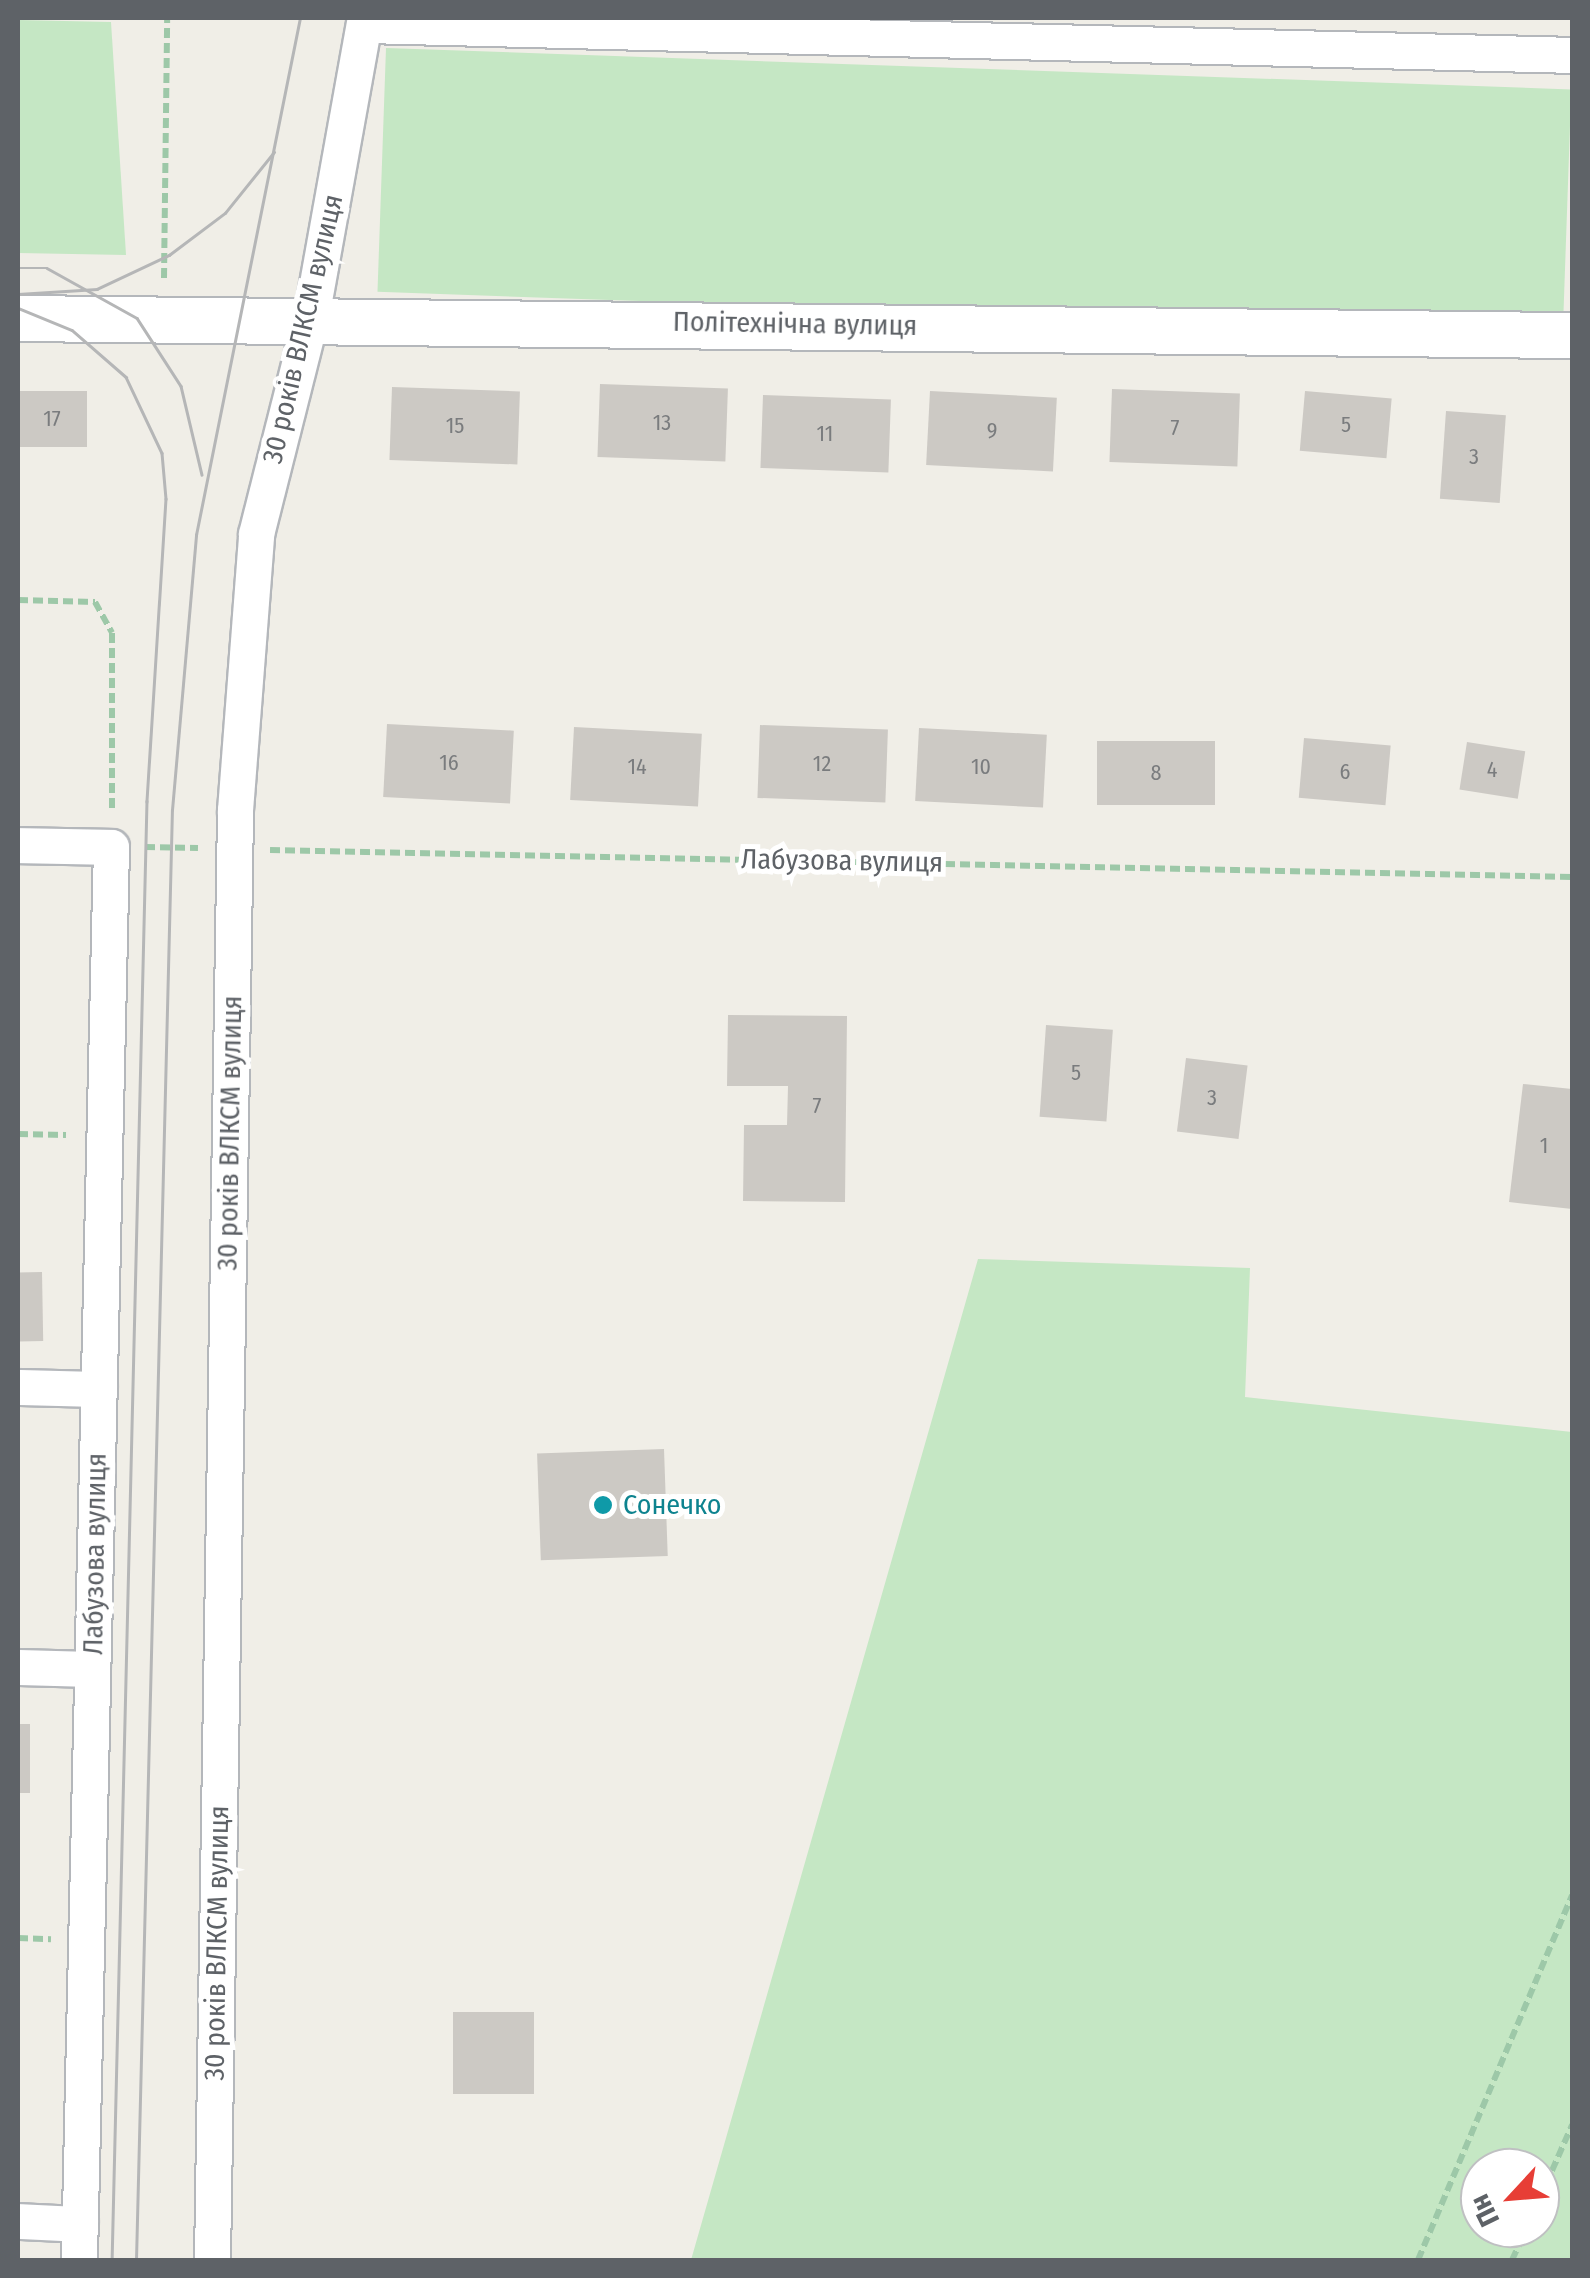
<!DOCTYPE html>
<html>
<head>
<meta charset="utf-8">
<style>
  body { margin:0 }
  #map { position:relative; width:1590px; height:2278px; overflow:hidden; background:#f0eee7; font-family:"Fira Sans Condensed",sans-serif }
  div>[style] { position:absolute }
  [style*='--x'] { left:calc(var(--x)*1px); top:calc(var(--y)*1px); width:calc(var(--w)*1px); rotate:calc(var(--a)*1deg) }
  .green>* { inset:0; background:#c5e7c4; transform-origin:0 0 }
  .building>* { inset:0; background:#ccc9c4; transform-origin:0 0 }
  .path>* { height:6px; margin-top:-3px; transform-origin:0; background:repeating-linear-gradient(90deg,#9dc8a8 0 10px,transparent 0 15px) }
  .roads { filter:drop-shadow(2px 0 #b4b7bb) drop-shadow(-2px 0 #b4b7bb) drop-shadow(0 2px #b4b7bb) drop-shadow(0 -2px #b4b7bb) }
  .minor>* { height:35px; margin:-17.5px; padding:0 17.5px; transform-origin:17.5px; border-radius:17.5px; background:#fff }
  .tertiary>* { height:45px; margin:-22.5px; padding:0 22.5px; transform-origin:22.5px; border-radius:22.5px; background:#fff }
  .tram>* { height:2.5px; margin:-1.25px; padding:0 1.25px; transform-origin:1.25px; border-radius:1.25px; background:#b5b6b7 }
  .dots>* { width:28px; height:28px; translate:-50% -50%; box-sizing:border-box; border:5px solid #fff; border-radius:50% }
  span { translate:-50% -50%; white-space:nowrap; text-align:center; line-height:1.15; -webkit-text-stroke:10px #fff; paint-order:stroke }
  .number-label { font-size:22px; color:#7a7c7e }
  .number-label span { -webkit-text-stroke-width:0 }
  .street-label { font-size:28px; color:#5e6267 }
  .culture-label { font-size:28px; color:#0d838f }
  .left { translate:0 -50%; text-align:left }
  .frame { position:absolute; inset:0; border:20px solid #5e6267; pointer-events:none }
  .north { position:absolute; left:1460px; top:2148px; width:100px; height:100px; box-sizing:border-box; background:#fff; border:2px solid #bfc0c2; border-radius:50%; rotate:244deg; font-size:28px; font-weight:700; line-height:40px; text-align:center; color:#5e6267 }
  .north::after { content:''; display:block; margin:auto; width:35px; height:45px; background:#e73e36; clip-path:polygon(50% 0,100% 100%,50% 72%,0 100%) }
</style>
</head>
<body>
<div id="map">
  <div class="green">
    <div style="clip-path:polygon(18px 20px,111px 22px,126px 255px,18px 253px)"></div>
    <div style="left:386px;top:48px;width:1186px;height:244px;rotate:2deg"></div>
    <div style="clip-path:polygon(evenodd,978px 1259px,1250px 1268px,1245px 1397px,1572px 1432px,1572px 2260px,691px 2260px,978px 1259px,1480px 2168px,1540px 2168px,1540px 2228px,1480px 2228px,1480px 2168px)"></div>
  </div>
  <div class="building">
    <div style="left:600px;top:384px;width:128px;height:73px;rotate:2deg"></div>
    <div style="left:392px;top:387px;width:128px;height:73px;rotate:2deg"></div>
    <div style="left:1112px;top:389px;width:128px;height:73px;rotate:2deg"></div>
    <div style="left:18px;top:391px;width:69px;height:56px"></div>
    <div style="left:930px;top:391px;width:127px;height:74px;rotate:3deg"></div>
    <div style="left:1305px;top:391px;width:87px;height:60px;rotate:5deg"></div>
    <div style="left:763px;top:395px;width:128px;height:73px;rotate:2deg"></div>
    <div style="left:1446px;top:411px;width:60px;height:88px;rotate:4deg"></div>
    <div style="left:387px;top:724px;width:127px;height:73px;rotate:3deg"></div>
    <div style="left:760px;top:725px;width:128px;height:73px;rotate:2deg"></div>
    <div style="left:574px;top:727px;width:128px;height:73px;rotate:3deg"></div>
    <div style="left:919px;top:728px;width:128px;height:73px;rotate:3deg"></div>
    <div style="left:1304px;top:738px;width:87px;height:60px;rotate:5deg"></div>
    <div style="left:1097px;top:741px;width:118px;height:64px"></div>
    <div style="left:1467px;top:742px;width:59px;height:48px;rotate:9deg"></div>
    <div style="clip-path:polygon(728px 1015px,847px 1016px,845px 1202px,743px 1201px,744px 1125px,787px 1125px,788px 1086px,727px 1086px)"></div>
    <div style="left:1046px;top:1025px;width:67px;height:92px;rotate:4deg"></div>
    <div style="left:1186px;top:1058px;width:62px;height:74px;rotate:7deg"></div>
    <div style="clip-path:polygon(1523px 1084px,1572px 1089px,1572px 1209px,1509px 1202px)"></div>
    <div style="left:42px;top:1272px;width:69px;height:24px;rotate:89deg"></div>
    <div style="left:664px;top:1449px;width:107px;height:127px;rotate:88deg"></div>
    <div style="left:18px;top:1724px;width:12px;height:69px"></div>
    <div style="left:453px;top:2012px;width:81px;height:82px"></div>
  </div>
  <div class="path">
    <div style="--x:164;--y:278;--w:260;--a:-89.3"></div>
    <div style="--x:18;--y:600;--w:77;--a:1.5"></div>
    <div style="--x:95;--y:602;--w:35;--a:61"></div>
    <div style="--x:112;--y:633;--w:176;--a:90"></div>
    <div style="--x:145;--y:847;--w:53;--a:1.1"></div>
    <div style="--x:270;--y:850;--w:1302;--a:1.19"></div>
    <div style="--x:18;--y:1134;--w:48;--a:1.2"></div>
    <div style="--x:18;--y:1938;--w:33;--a:2"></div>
    <div style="--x:1540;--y:2198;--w:80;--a:-66.3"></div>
    <div style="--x:1418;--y:2260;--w:396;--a:-67.1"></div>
    <div style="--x:1512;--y:2260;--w:35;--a:-65"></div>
  </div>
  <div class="roads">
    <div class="minor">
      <div style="--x:365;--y:25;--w:1207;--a:1.42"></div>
      <div style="--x:18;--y:845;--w:93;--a:1.2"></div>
      <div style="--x:111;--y:847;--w:1413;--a:91.3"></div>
      <div style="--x:18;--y:1387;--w:81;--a:1.4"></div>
      <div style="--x:18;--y:1667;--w:74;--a:1.5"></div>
      <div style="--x:18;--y:2221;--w:62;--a:2.8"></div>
      <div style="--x:212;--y:2260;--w:1450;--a:-89.09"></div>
      <div style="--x:235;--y:810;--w:277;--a:-85.6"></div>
      <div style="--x:256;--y:534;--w:224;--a:-75.8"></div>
      <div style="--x:311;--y:317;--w:304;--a:-79.8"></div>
    </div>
    <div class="tertiary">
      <div style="--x:18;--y:318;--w:1554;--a:0.63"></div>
    </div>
  </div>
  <div class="tram">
    <div style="--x:18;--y:268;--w:29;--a:0"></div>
    <div style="--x:47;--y:268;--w:103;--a:29.1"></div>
    <div style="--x:137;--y:318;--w:81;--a:57.1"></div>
    <div style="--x:181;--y:386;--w:91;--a:76.7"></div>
    <div style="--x:18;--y:294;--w:79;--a:-3.6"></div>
    <div style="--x:97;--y:289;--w:80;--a:-25.3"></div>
    <div style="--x:169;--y:255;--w:70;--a:-36.9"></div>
    <div style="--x:225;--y:213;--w:78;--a:-51.2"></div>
    <div style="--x:18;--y:308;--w:58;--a:22.2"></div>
    <div style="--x:72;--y:330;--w:72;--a:41"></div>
    <div style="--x:126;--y:377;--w:84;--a:64.7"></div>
    <div style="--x:162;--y:453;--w:46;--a:85"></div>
    <div style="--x:166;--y:499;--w:303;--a:93.6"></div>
    <div style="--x:147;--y:801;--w:1459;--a:91.37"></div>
    <div style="--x:136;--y:2260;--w:1450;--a:-88.58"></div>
    <div style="--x:172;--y:810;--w:276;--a:-85"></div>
    <div style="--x:196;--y:535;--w:527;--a:-78.63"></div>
  </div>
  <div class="dots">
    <div style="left:603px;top:1505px;background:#0f9aa8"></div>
  </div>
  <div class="number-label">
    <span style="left:52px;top:419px">17</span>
    <span style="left:662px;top:423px">13</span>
    <span style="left:1346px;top:425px">5</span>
    <span style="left:455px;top:426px">15</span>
    <span style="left:1175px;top:428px">7</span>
    <span style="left:992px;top:431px">9</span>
    <span style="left:825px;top:434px">11</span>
    <span style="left:1474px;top:457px">3</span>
    <span style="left:449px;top:763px">16</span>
    <span style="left:822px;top:764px">12</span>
    <span style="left:637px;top:767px">14</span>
    <span style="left:981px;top:767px">10</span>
    <span style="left:1492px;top:770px">4</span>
    <span style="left:1345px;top:772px">6</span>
    <span style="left:1156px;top:773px">8</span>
    <span style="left:1076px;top:1073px">5</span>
    <span style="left:1212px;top:1098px">3</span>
    <span style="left:817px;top:1106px">7</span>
    <span style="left:1544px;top:1146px">1</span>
  </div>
  <div class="street-label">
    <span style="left:795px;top:324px;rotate:1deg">Політехнічна вулиця</span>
    <span style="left:303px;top:329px;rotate:-77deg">30 років ВЛКСМ вулиця</span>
    <span style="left:842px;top:861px;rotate:1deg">Лабузова вулиця</span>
    <span style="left:230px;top:1133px;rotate:-89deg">30 років ВЛКСМ вулиця</span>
    <span style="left:95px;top:1554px;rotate:-89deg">Лабузова вулиця</span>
    <span style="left:217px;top:1943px;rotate:-89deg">30 років ВЛКСМ вулиця</span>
  </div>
  <div class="culture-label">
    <span class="left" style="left:623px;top:1505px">Сонечко</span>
  </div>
  <div class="frame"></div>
  <div class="north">Пн</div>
</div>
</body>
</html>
